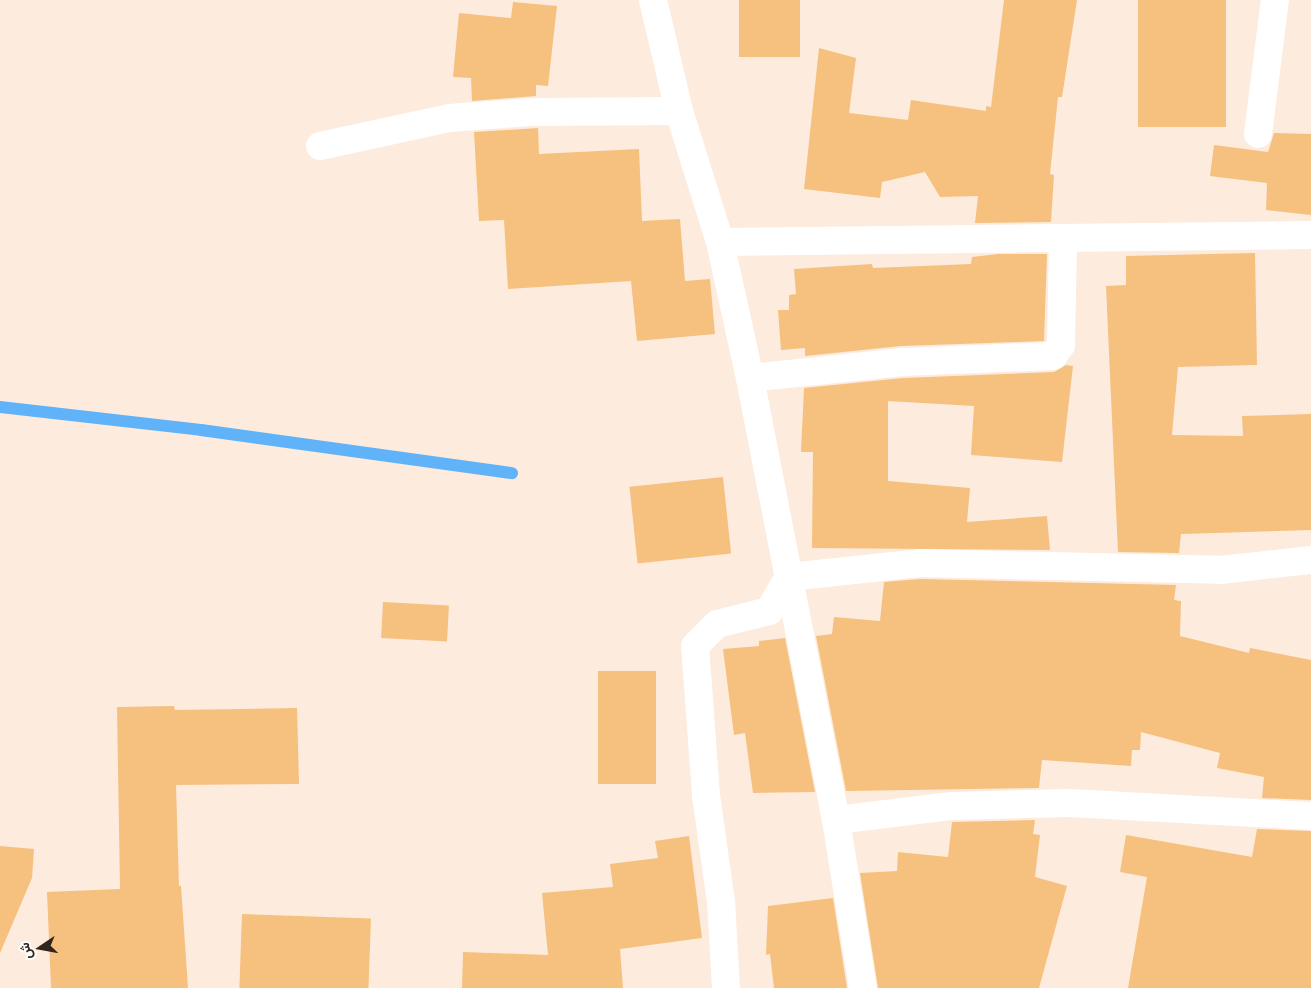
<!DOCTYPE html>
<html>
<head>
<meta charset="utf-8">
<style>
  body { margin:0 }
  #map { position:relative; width:1311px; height:988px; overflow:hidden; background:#fdebdd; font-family:Helvetica,Vazirmatn,sans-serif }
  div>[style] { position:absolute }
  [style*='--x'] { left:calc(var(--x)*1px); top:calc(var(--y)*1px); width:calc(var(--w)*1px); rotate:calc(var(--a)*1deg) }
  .stream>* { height:12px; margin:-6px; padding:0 6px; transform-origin:6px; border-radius:6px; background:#60b3f8 }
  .building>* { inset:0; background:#f6c07e; transform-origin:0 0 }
  .street>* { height:28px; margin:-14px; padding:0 14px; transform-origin:14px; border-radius:14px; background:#fff }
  span { translate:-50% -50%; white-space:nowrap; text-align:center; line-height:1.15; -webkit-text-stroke:4px #fcfcfc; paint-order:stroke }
  .north { position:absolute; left:15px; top:923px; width:50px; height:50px; -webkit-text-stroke:4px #fcfcfc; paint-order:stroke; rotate:258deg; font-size:14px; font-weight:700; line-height:20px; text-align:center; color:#31261e }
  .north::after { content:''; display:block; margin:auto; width:18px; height:22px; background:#31261e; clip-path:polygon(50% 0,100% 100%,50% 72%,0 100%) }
</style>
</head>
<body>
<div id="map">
  <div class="stream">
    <div style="--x:0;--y:407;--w:202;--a:6.5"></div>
    <div style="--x:201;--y:430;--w:314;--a:7.9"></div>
  </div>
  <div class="building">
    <div style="left:739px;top:0;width:61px;height:57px"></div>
    <div style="clip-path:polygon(1004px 0,1077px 0,1062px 97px,1058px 97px,1050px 174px,1054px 175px,1051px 222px,975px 223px,978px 196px,940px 197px,925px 172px,882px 182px,880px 198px,804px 189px,819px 48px,856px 58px,849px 113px,908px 120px,911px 100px,986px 111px,986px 106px,991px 107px)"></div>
    <div style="left:1138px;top:0;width:88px;height:127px"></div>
    <div style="clip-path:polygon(513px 2px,557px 6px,548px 86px,536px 85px,536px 96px,472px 101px,471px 78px,453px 77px,459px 13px,511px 18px)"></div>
    <div style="clip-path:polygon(538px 128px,539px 154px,639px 149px,642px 221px,680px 219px,685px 281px,710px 279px,715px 334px,637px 341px,631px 281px,508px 289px,504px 220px,479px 221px,474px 132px)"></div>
    <div style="clip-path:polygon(1274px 133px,1311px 134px,1311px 215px,1266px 210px,1267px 183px,1210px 176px,1214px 145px,1268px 152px)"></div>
    <div style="clip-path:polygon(1255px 253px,1257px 365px,1178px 367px,1172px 435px,1243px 436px,1242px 416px,1311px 414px,1311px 530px,1181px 534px,1179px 553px,1118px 552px,1106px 286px,1126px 285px,1126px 256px)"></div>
    <div style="clip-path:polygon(998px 254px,1047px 254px,1044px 341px,901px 346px,805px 356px,805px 348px,781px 350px,778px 310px,789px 310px,789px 295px,796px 294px,794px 269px,872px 264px,873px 268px,971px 264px,972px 257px)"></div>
    <div style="clip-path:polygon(1066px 365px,1073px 366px,1062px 462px,971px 455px,974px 406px,888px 401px,888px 481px,970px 488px,967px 522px,1047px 516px,1050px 550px,812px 548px,813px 452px,801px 452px,804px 388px,903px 378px,1054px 372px)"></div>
    <div style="left:723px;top:477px;width:77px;height:94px;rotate:84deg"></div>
    <div style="clip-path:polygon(920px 579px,1176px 585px,1174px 600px,1181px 601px,1180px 636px,1249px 653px,1250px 648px,1311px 660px,1311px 800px,1262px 798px,1264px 777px,1217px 768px,1220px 753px,1141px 732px,1140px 750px,1132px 750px,1131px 766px,1042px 760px,1039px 788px,846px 791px,816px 636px,832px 634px,834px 617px,880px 621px,884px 582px)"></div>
    <div style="left:383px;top:602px;width:66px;height:36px;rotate:3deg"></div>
    <div style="clip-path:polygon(785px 638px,815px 792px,753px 793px,745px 733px,734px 735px,723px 649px,759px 646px,759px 641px)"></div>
    <div style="left:598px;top:671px;width:58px;height:113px"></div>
    <div style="clip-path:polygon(174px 706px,175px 710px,297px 708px,299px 784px,176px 785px,179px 886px,181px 886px,188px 988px,51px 988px,47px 892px,120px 889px,117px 707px)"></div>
    <div style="clip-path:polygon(1035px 820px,1033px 834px,1040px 835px,1035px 877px,1067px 886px,1039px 988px,878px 988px,860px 873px,897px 871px,898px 852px,948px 857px,952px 822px)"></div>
    <div style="clip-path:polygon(1257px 829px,1311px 831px,1311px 988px,1128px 988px,1147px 877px,1120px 872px,1126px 835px,1252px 857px)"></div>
    <div style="clip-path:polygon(689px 836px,702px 938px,620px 949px,623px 988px,462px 988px,463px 952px,548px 955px,542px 893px,613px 887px,610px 864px,658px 858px,655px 841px)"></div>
    <div style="clip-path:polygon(0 846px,34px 849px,32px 878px,0 953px)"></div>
    <div style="clip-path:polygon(833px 898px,847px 988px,774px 988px,770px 954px,766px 955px,768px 906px)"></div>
    <div style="left:242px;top:914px;width:129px;height:74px;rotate:2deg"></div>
  </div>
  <div class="street">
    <div style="--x:653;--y:0;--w:114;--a:76.8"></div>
    <div style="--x:679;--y:111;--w:137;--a:72.6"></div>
    <div style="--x:720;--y:242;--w:139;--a:77.6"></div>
    <div style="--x:750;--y:378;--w:450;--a:79"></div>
    <div style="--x:836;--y:820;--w:170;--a:80.9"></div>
    <div style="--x:1258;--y:134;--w:135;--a:-82.8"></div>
    <div style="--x:320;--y:146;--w:132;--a:-12.2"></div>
    <div style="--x:449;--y:118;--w:81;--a:-4.2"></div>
    <div style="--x:530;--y:112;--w:149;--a:-0.4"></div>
    <div style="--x:720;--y:242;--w:591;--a:-0.68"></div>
    <div style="--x:750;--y:378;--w:153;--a:-6"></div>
    <div style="--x:902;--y:362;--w:151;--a:-2.3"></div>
    <div style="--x:1053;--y:356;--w:14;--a:-54"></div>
    <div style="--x:1061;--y:345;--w:106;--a:-88.9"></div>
    <div style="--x:836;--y:820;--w:117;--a:-6.9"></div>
    <div style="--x:952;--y:806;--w:118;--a:-1.5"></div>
    <div style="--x:1070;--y:803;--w:241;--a:3.1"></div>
    <div style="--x:726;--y:988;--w:86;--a:-93.3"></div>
    <div style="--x:721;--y:902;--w:108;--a:-98"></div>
    <div style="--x:706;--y:795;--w:149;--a:-94.2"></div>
    <div style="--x:695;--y:646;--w:31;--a:-45"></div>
    <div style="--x:717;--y:624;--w:54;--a:-14"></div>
    <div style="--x:769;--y:611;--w:39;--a:-60"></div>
    <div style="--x:789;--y:577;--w:131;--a:-6.1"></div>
    <div style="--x:919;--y:563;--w:301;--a:1.3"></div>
    <div style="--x:1220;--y:570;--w:92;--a:-6.3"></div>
  </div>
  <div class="north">ش</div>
</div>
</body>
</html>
